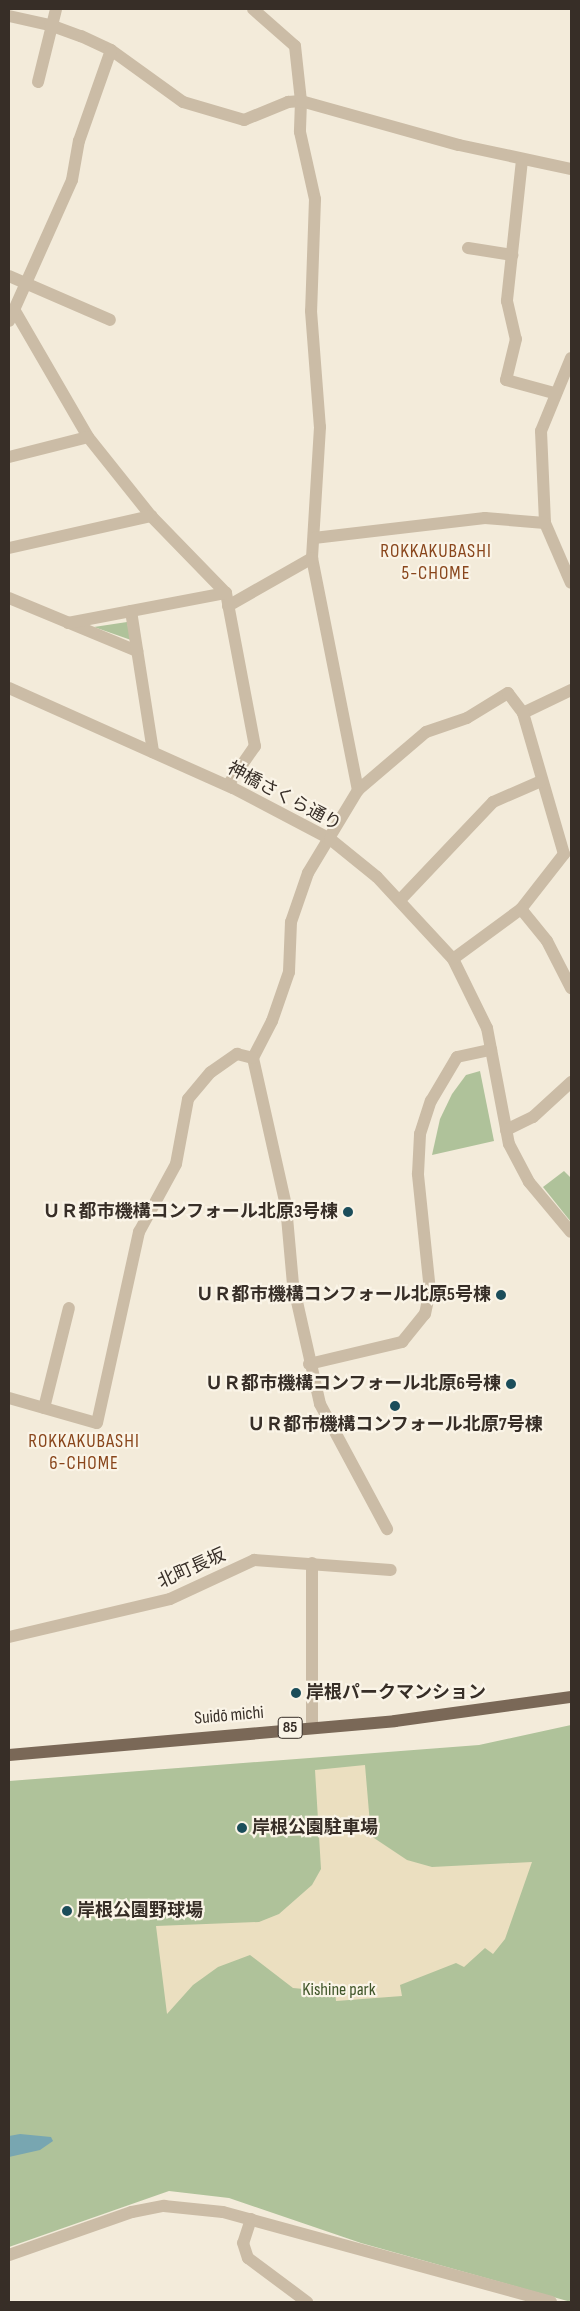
<!DOCTYPE html>
<html>
<head>
<meta charset="utf-8">
<style>
  body { margin:0 }
  #map { position:relative; width:580px; height:2311px; overflow:hidden; background:#f3ebda; font-family:"Sofia Sans Condensed","Noto Sans JP",sans-serif }
  div>[style] { position:absolute }
  [style*='--x'] { left:calc(var(--x)*1px); top:calc(var(--y)*1px); width:calc(var(--w)*1px); rotate:calc(var(--a)*1deg) }
  .green>* { inset:0; background:#afc29a }
  .plaza>* { inset:0; background:#ebdfc0 }
  .water>* { inset:0; background:#78a6b1 }
  .minor>* { height:12px; margin:-6px; padding:0 6px; transform-origin:6px; border-radius:6px; background:#cbbca6 }
  .primary>* { height:12px; margin:-6px; padding:0 6px; transform-origin:6px; border-radius:6px; background:#7a6857 }
  .dots>* { width:14px; height:14px; translate:-50% -50%; box-sizing:border-box; border:2px solid #faf4e7; border-radius:50% }
  span { translate:-50% -50%; white-space:nowrap; text-align:center; line-height:1.15; -webkit-text-stroke:4.5px #faf4e7; paint-order:stroke }
  .shield-label span { padding:1px 4px; background:#faf4e7; border:1px solid; border-radius:4px; -webkit-text-stroke-width:0 }
  .shield-label { font-size:16px; color:#372e27; font-weight:700 }
  .street-label { font-size:18px; color:#372e27 }
  .poi-label { font-size:18px; color:#372e27; font-weight:700 }
  .right { translate:-100% -50%; text-align:right }
  .left { translate:0 -50%; text-align:left }
  .park-label { font-size:18px; color:#40562a }
  .neighbourhood-label { font-size:19px; color:#89461c; letter-spacing:1px }
  .frame { position:absolute; inset:0; border:10px solid #372e27; pointer-events:none }
</style>
</head>
<body>
<div id="map">
  <div class="green">
    <div style="clip-path:polygon(127px 622px,131px 640px,94px 627px)"></div>
    <div style="clip-path:polygon(480px 1071px,494px 1141px,432px 1155px,440px 1119px,452px 1094px,466px 1075px)"></div>
    <div style="clip-path:polygon(564px 1171px,571px 1178px,571px 1222px,543px 1187px)"></div>
    <div style="clip-path:polygon(571px 1725px,571px 2302px,361px 2243px,229px 2198px,169px 2191px,9px 2247px,9px 1781px,479px 1745px)"></div>
  </div>
  <div class="plaza">
    <div style="clip-path:polygon(365px 1765px,371px 1836px,407px 1860px,432px 1867px,532px 1862px,505px 1939px,493px 1954px,485px 1948px,464px 1967px,456px 1963px,400px 1985px,402px 1996px,336px 2001px,335px 1992px,293px 1988px,250px 1955px,218px 1967px,193px 1985px,167px 2014px,156px 1926px,259px 1922px,279px 1914px,312px 1885px,321px 1869px,315px 1770px)"></div>
  </div>
  <div class="water">
    <div style="clip-path:polygon(20px 2134px,51px 2137px,53px 2141px,40px 2150px,9px 2157px,9px 2136px)"></div>
  </div>
  <div class="minor">
    <div style="--x:253;--y:9;--w:56;--a:41.4"></div>
    <div style="--x:295;--y:46;--w:55;--a:83.8"></div>
    <div style="--x:301;--y:101;--w:31;--a:92"></div>
    <div style="--x:300;--y:132;--w:69;--a:77.4"></div>
    <div style="--x:315;--y:199;--w:112;--a:92"></div>
    <div style="--x:311;--y:311;--w:116;--a:85.6"></div>
    <div style="--x:320;--y:427;--w:131;--a:93.5"></div>
    <div style="--x:312;--y:558;--w:237;--a:78.8"></div>
    <div style="--x:358;--y:790;--w:97;--a:121.1"></div>
    <div style="--x:308;--y:873;--w:52;--a:109.1"></div>
    <div style="--x:291;--y:922;--w:50;--a:92.3"></div>
    <div style="--x:289;--y:972;--w:52;--a:109.1"></div>
    <div style="--x:272;--y:1021;--w:42;--a:117.2"></div>
    <div style="--x:253;--y:1058;--w:152;--a:77.4"></div>
    <div style="--x:286;--y:1206;--w:78;--a:84.9"></div>
    <div style="--x:293;--y:1284;--w:123;--a:77.3"></div>
    <div style="--x:320;--y:1404;--w:142;--a:61.8"></div>
    <div style="--x:9;--y:16;--w:42;--a:12.4"></div>
    <div style="--x:50;--y:25;--w:33;--a:20"></div>
    <div style="--x:81;--y:36;--w:33;--a:25"></div>
    <div style="--x:111;--y:50;--w:89;--a:35.8"></div>
    <div style="--x:183;--y:102;--w:64;--a:16.4"></div>
    <div style="--x:244;--y:120;--w:48;--a:-22.2"></div>
    <div style="--x:288;--y:102;--w:13;--a:-4"></div>
    <div style="--x:301;--y:101;--w:164;--a:15.6"></div>
    <div style="--x:459;--y:145;--w:115;--a:12.1"></div>
    <div style="--x:38;--y:82;--w:75;--a:-76.1"></div>
    <div style="--x:522;--y:160;--w:142;--a:96.1"></div>
    <div style="--x:507;--y:301;--w:39;--a:77"></div>
    <div style="--x:516;--y:339;--w:42;--a:103.7"></div>
    <div style="--x:506;--y:380;--w:50;--a:15.2"></div>
    <div style="--x:468;--y:248;--w:45;--a:9"></div>
    <div style="--x:9;--y:276;--w:110;--a:23.5"></div>
    <div style="--x:15;--y:311;--w:146;--a:59.9"></div>
    <div style="--x:88;--y:437;--w:101;--a:51.4"></div>
    <div style="--x:151;--y:516;--w:107;--a:45.8"></div>
    <div style="--x:226;--y:593;--w:156;--a:79.3"></div>
    <div style="--x:255;--y:746;--w:47;--a:124.7"></div>
    <div style="--x:9;--y:321;--w:154;--a:-65.9"></div>
    <div style="--x:72;--y:180;--w:40;--a:-80"></div>
    <div style="--x:79;--y:141;--w:96;--a:-70.6"></div>
    <div style="--x:571;--y:358;--w:79;--a:112.3"></div>
    <div style="--x:541;--y:431;--w:92;--a:87.5"></div>
    <div style="--x:545;--y:523;--w:65;--a:66.6"></div>
    <div style="--x:9;--y:457;--w:81;--a:-14.2"></div>
    <div style="--x:314;--y:538;--w:172;--a:-6.7"></div>
    <div style="--x:485;--y:518;--w:60;--a:4.8"></div>
    <div style="--x:9;--y:548;--w:146;--a:-12.7"></div>
    <div style="--x:9;--y:598;--w:139;--a:22.5"></div>
    <div style="--x:228;--y:606;--w:97;--a:-29.7"></div>
    <div style="--x:131;--y:611;--w:143;--a:81.1"></div>
    <div style="--x:68;--y:623;--w:161;--a:-10.8"></div>
    <div style="--x:9;--y:688;--w:245;--a:24.1"></div>
    <div style="--x:233;--y:788;--w:110;--a:27.7"></div>
    <div style="--x:330;--y:839;--w:60;--a:39"></div>
    <div style="--x:377;--y:877;--w:112;--a:47.2"></div>
    <div style="--x:453;--y:959;--w:77;--a:63.8"></div>
    <div style="--x:487;--y:1028;--w:118;--a:79.3"></div>
    <div style="--x:509;--y:1144;--w:43;--a:62.2"></div>
    <div style="--x:529;--y:1182;--w:65;--a:50"></div>
    <div style="--x:523;--y:713;--w:53;--a:-25.6"></div>
    <div style="--x:358;--y:790;--w:89;--a:-40.5"></div>
    <div style="--x:426;--y:732;--w:43;--a:-18.9"></div>
    <div style="--x:467;--y:718;--w:48;--a:-31.4"></div>
    <div style="--x:508;--y:693;--w:25;--a:53"></div>
    <div style="--x:523;--y:713;--w:147;--a:73.8"></div>
    <div style="--x:564;--y:854;--w:70;--a:128"></div>
    <div style="--x:521;--y:909;--w:84;--a:143.7"></div>
    <div style="--x:400;--y:900;--w:135;--a:-46.5"></div>
    <div style="--x:493;--y:802;--w:52;--a:-23.6"></div>
    <div style="--x:521;--y:909;--w:41;--a:50.9"></div>
    <div style="--x:547;--y:941;--w:53;--a:62.9"></div>
    <div style="--x:506;--y:1130;--w:30;--a:-26"></div>
    <div style="--x:533;--y:1117;--w:52;--a:-42.6"></div>
    <div style="--x:309;--y:1364;--w:96;--a:-13.3"></div>
    <div style="--x:402;--y:1342;--w:36;--a:-51"></div>
    <div style="--x:425;--y:1314;--w:24;--a:-78"></div>
    <div style="--x:430;--y:1291;--w:118;--a:-95.9"></div>
    <div style="--x:418;--y:1174;--w:40;--a:-87.1"></div>
    <div style="--x:420;--y:1134;--w:35;--a:-72"></div>
    <div style="--x:431;--y:1101;--w:51;--a:-59.4"></div>
    <div style="--x:457;--y:1057;--w:35;--a:-12"></div>
    <div style="--x:9;--y:1398;--w:91;--a:15.9"></div>
    <div style="--x:97;--y:1423;--w:196;--a:-77.6"></div>
    <div style="--x:139;--y:1232;--w:77;--a:-61.4"></div>
    <div style="--x:176;--y:1164;--w:66;--a:-79.5"></div>
    <div style="--x:188;--y:1099;--w:35;--a:-50"></div>
    <div style="--x:211;--y:1072;--w:32;--a:-35"></div>
    <div style="--x:237;--y:1054;--w:16;--a:14"></div>
    <div style="--x:44;--y:1408;--w:103;--a:-76"></div>
    <div style="--x:312;--y:1563;--w:163;--a:90"></div>
    <div style="--x:9;--y:1637;--w:165;--a:-13.3"></div>
    <div style="--x:170;--y:1599;--w:93;--a:-24.9"></div>
    <div style="--x:254;--y:1560;--w:137;--a:4.2"></div>
    <div style="--x:251;--y:2219;--w:25;--a:108"></div>
    <div style="--x:243;--y:2243;--w:16;--a:72"></div>
    <div style="--x:248;--y:2258;--w:74;--a:36.7"></div>
    <div style="--x:9;--y:2255;--w:130;--a:-19.3"></div>
    <div style="--x:132;--y:2212;--w:33;--a:-11"></div>
    <div style="--x:164;--y:2206;--w:59;--a:5.8"></div>
    <div style="--x:223;--y:2212;--w:340;--a:15.3"></div>
  </div>
  <div class="primary">
    <div style="--x:9;--y:1755;--w:387;--a:-5"></div>
    <div style="--x:395;--y:1721;--w:178;--a:-7.8"></div>
  </div>
  <div class="dots">
    <div style="left:348px;top:1212px;background:#1b4d5a"></div>
    <div style="left:501px;top:1295px;background:#1b4d5a"></div>
    <div style="left:511px;top:1384px;background:#1b4d5a"></div>
    <div style="left:395px;top:1406px;background:#1b4d5a"></div>
    <div style="left:296px;top:1693px;background:#1b4d5a"></div>
    <div style="left:242px;top:1828px;background:#1b4d5a"></div>
    <div style="left:67px;top:1911px;background:#1b4d5a"></div>
  </div>
  <div class="shield-label">
    <span style="left:290px;top:1728px">85</span>
  </div>
  <div class="street-label">
    <span style="left:284px;top:797px;rotate:28deg">神橋さくら通り</span>
    <span style="left:192px;top:1569px;rotate:-24deg">北町長坂</span>
    <span style="left:229px;top:1716px;rotate:-5deg">Suidō michi</span>
  </div>
  <div class="poi-label">
    <span class="right" style="left:338px;top:1212px">ＵＲ都市機構コンフォール北原3号棟</span>
    <span class="right" style="left:491px;top:1295px">ＵＲ都市機構コンフォール北原5号棟</span>
    <span class="right" style="left:501px;top:1384px">ＵＲ都市機構コンフォール北原6号棟</span>
    <span style="left:395px;top:1425px">ＵＲ都市機構コンフォール北原7号棟</span>
    <span class="left" style="left:306px;top:1693px">岸根パークマンション</span>
    <span class="left" style="left:252px;top:1828px">岸根公園駐車場</span>
    <span class="left" style="left:77px;top:1911px">岸根公園野球場</span>
  </div>
  <div class="park-label">
    <span style="left:339px;top:1990px">Kishine park</span>
  </div>
  <div class="neighbourhood-label">
    <span style="left:436px;top:563px">ROKKAKUBASHI<br>5-CHOME</span>
    <span style="left:84px;top:1453px">ROKKAKUBASHI<br>6-CHOME</span>
  </div>
  <div class="frame"></div>
</div>
</body>
</html>
